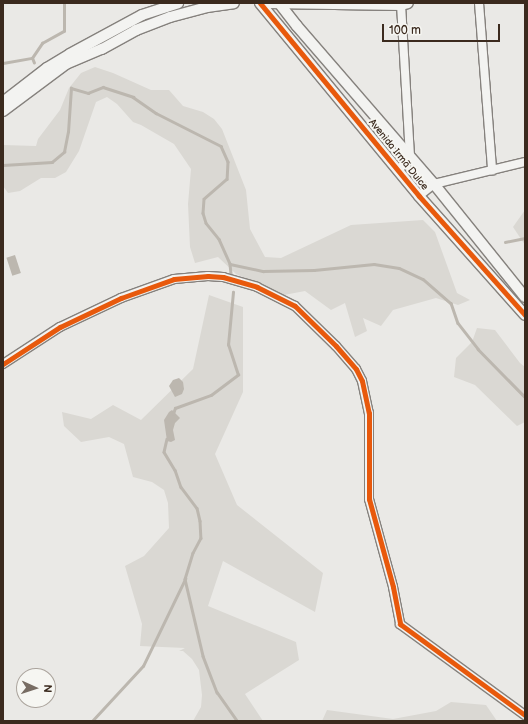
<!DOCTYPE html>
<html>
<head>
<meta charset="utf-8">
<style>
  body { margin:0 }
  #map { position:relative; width:528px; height:724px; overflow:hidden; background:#eae9e6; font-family:"Balsamiq Sans",sans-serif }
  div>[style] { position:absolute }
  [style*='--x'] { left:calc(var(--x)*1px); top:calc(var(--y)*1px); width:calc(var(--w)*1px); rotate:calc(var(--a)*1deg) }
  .green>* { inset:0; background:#dad8d3 }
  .water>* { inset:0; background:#bcb7af; transform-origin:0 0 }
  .stream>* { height:2.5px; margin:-1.25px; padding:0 1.25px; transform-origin:1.25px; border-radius:1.25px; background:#bcb7af }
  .roads { filter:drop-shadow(1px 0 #85817d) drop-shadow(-1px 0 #85817d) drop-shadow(0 1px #85817d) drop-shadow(0 -1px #85817d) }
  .minor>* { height:8px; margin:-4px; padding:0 4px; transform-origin:4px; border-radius:4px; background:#f3f3f1 }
  .tertiary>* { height:10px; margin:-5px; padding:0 5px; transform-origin:5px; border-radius:5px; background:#f3f3f1 }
  .cycleway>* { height:5px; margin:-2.5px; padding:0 2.5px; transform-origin:2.5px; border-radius:2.5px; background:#e8590c }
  span { translate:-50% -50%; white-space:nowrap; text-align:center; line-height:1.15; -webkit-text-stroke:4px #f6f6f2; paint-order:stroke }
  .street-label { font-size:10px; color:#3b2a1e }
  .frame { position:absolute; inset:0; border:4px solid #3b2a1e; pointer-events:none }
  .north { position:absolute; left:16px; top:668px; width:40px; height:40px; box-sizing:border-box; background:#f6f6f2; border:1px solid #aba49d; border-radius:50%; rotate:93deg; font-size:11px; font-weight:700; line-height:16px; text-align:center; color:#3b2a1e }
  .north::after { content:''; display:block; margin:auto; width:14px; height:18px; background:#786d64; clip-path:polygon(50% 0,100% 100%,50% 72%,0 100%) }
  .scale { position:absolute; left:382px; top:24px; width:118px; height:18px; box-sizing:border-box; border:2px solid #3b2a1e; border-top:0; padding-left:5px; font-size:12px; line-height:14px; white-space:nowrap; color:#3b2a1e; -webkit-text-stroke:3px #f6f6f2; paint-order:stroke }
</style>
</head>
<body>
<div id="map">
  <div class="green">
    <div style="clip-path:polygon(95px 67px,113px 73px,151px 90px,169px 90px,183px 106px,203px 112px,214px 119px,222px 129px,246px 190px,250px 229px,265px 257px,281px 258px,351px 225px,423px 220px,435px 232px,457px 293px,470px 300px,458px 305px,436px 298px,393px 310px,381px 326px,363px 318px,367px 331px,355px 337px,345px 303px,331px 310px,305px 291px,284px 295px,236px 274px,218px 257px,195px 263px,190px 247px,188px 204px,191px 169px,174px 144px,141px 125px,133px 122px,117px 104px,107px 97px,96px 102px,79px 151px,66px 172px,55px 178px,41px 178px,20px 191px,8px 193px,3px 186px,3px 145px,36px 146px,38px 139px,60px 110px,69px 88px,81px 73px)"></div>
    <div style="clip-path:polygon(525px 210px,525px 245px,513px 227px)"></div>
    <div style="clip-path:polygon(209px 295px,243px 307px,243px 392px,215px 454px,237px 505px,323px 573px,315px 612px,223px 561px,208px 606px,296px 642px,299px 660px,245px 694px,263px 721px,193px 721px,201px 707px,202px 695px,199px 670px,192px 659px,183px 651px,179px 651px,185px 648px,140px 646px,142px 624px,125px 566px,144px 556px,169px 528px,168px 503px,164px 490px,152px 482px,133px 477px,124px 444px,109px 437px,81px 442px,64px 426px,62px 412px,91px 419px,113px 405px,141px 420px,193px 369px)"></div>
    <div style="clip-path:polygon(477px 328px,495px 330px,520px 363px,525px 367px,525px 422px,517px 426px,475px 385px,454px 377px,456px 358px,472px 342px)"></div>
    <div style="clip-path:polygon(451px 702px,486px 705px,497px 721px,322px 721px,327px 710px,393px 719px,436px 711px)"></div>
  </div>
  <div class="water">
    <div style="left:15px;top:255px;width:19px;height:9px;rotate:72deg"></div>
    <div style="clip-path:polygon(179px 378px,183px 382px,184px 389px,182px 394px,175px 397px,169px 386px,173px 380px)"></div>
    <div style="clip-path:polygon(172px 410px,180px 418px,175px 423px,173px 430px,175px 440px,171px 442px,167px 441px,164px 420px,169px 412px)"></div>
  </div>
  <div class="stream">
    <div style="--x:3;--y:63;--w:29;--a:-10"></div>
    <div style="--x:34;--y:63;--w:5;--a:-112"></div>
    <div style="--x:32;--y:58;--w:18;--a:-56"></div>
    <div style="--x:42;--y:43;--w:25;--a:-29"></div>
    <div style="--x:64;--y:31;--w:28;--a:-90"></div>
    <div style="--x:3;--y:165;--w:49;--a:-3.5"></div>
    <div style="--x:52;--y:162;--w:16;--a:-40"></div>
    <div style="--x:64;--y:152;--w:20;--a:-79"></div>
    <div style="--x:68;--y:132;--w:44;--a:-86.1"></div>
    <div style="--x:71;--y:88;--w:18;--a:16"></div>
    <div style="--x:88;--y:93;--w:16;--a:-22"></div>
    <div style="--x:103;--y:87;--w:32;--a:18"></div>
    <div style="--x:133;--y:97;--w:28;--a:35"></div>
    <div style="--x:156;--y:113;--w:73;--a:26.9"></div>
    <div style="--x:221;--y:146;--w:17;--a:66"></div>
    <div style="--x:228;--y:162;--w:17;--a:93"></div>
    <div style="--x:227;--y:179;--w:30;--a:139"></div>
    <div style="--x:204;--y:199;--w:14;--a:94"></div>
    <div style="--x:203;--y:213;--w:10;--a:73"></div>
    <div style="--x:206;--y:223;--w:21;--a:51"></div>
    <div style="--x:219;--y:239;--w:27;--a:66"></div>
    <div style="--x:230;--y:264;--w:9;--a:84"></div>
    <div style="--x:505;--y:242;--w:20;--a:-11"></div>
    <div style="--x:230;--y:264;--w:34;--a:12"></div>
    <div style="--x:263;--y:271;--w:51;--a:-1.1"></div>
    <div style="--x:314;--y:270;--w:60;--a:-5.7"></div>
    <div style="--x:374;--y:264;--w:25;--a:9"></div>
    <div style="--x:399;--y:268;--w:26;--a:25"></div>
    <div style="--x:423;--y:279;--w:37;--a:41"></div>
    <div style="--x:451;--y:303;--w:21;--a:71"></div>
    <div style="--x:458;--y:323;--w:33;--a:52"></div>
    <div style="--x:478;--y:349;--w:67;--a:45.6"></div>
    <div style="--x:173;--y:414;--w:6;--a:-72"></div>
    <div style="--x:175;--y:408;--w:38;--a:-20"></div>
    <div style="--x:211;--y:395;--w:34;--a:-37"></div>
    <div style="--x:238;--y:375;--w:32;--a:-108"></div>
    <div style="--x:228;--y:345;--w:53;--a:-84.6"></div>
    <div style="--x:167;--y:439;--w:13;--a:103"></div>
    <div style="--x:164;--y:452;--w:21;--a:59"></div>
    <div style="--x:175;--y:470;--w:18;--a:71"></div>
    <div style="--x:181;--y:487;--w:26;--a:53"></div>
    <div style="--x:197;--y:508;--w:13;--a:77"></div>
    <div style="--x:200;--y:521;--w:17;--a:87"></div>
    <div style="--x:201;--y:538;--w:17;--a:118"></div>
    <div style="--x:193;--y:553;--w:27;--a:107"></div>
    <div style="--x:185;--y:579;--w:79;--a:76.8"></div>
    <div style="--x:203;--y:656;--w:39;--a:69"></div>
    <div style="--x:217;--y:692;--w:35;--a:55"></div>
    <div style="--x:92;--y:721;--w:75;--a:-47.2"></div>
    <div style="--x:143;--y:666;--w:97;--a:-64.2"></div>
  </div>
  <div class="roads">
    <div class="minor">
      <div style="--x:479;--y:3;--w:168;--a:85.5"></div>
      <div style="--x:398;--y:171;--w:19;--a:-51"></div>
      <div style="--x:410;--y:156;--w:153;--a:-93.4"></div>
      <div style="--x:419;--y:196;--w:19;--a:-39"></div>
      <div style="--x:434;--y:184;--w:94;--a:-13.6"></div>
      <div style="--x:3;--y:364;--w:68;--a:-33"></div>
      <div style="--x:60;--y:327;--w:68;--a:-25.4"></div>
      <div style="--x:121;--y:298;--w:56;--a:-19.7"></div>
      <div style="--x:174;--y:279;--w:34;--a:-5"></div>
      <div style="--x:208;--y:276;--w:15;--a:4"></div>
      <div style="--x:223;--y:277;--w:35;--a:16"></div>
      <div style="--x:257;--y:287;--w:42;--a:26.6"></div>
      <div style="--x:295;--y:306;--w:57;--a:44.3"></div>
      <div style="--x:336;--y:346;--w:30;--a:49"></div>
      <div style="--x:356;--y:369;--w:13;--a:63"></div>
      <div style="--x:362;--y:381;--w:33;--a:78"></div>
      <div style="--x:369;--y:413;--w:86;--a:90"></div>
      <div style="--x:369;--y:499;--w:91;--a:74.7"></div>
      <div style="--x:393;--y:587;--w:38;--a:79"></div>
      <div style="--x:400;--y:624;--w:155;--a:36.1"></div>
    </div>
    <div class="tertiary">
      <div style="--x:260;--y:3;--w:250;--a:50.5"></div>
      <div style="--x:419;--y:196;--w:159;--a:48.3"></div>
      <div style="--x:267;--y:3;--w:134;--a:0.9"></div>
      <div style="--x:401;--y:5;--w:7;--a:-16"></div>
      <div style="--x:279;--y:3;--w:29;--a:52"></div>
      <div style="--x:297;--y:26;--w:209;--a:49.1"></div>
      <div style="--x:434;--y:184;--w:145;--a:51.2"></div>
      <div style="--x:3;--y:102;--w:56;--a:-37.7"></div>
      <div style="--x:47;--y:68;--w:27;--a:-31"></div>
      <div style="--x:70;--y:54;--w:82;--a:-28.4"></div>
      <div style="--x:142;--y:15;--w:38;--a:-18"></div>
      <div style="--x:3;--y:111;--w:79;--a:-36.7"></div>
      <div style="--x:66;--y:64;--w:39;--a:-23"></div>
      <div style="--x:102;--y:49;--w:39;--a:-29"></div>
      <div style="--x:136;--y:30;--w:36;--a:-21"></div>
      <div style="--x:170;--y:17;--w:38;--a:-15"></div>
      <div style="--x:207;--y:7;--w:27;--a:-8"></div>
    </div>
  </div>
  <div class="cycleway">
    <div style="--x:260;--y:3;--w:250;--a:50.5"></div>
    <div style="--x:419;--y:196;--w:159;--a:48.3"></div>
    <div style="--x:3;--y:364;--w:68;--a:-33"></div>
    <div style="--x:60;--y:327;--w:68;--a:-25.4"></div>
    <div style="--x:121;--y:298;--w:56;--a:-19.7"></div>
    <div style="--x:174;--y:279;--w:34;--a:-5"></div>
    <div style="--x:208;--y:276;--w:15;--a:4"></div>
    <div style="--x:223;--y:277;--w:35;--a:16"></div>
    <div style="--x:257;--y:287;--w:42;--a:26.6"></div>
    <div style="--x:295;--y:306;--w:57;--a:44.3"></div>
    <div style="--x:336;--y:346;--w:30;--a:49"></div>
    <div style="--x:356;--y:369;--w:13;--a:63"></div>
    <div style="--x:362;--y:381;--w:33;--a:78"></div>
    <div style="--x:369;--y:413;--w:86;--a:90"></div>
    <div style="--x:369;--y:499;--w:91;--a:74.7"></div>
    <div style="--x:393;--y:587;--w:38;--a:79"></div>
    <div style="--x:400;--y:624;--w:155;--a:36.1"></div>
  </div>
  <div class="street-label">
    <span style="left:398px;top:155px;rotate:51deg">Avenida Irmã Dulce</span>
  </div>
  <div class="frame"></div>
  <div class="north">N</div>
  <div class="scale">100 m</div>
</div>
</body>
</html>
